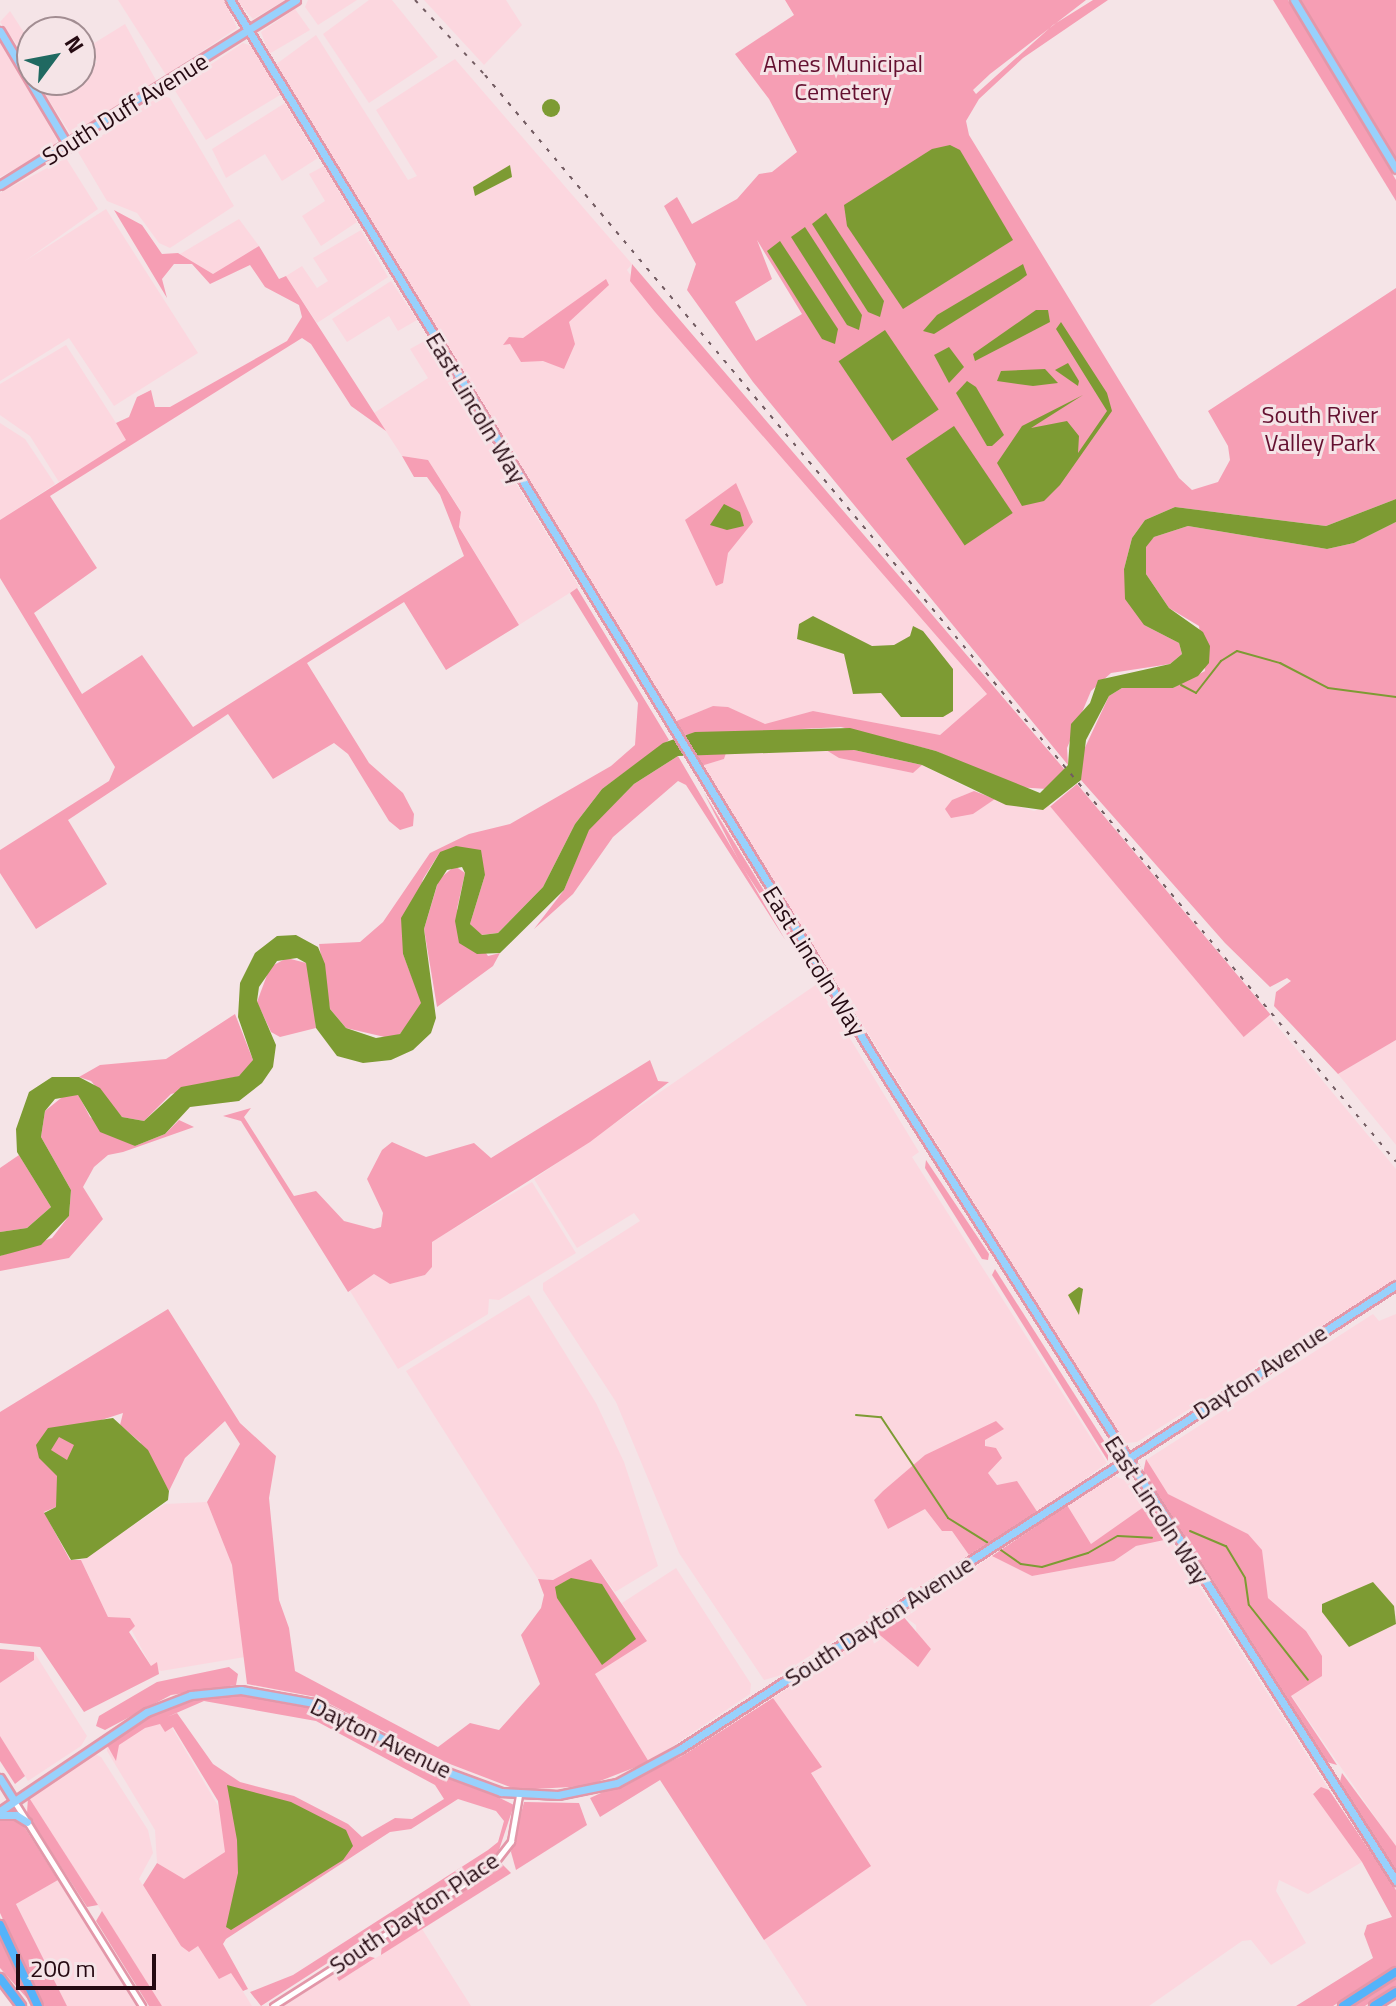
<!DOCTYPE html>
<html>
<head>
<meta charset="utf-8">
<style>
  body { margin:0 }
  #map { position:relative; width:1396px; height:2006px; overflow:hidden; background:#f5e4e7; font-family:"Titillium Web",sans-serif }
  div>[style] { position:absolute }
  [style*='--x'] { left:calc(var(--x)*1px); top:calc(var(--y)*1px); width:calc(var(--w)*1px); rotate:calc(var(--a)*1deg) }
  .built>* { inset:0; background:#fcd7df }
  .green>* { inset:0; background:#f69eb4; transform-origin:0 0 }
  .water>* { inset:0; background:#7d9b33; transform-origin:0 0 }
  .round { border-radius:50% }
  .stream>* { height:2px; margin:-1px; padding:0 1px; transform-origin:1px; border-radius:1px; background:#7d9b33 }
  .roads { filter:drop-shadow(2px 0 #e397a9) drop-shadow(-2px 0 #e397a9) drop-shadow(0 2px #e397a9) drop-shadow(0 -2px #e397a9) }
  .minor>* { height:5px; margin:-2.5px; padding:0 2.5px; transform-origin:2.5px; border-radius:2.5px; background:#fff }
  .major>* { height:7px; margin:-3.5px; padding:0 3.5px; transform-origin:3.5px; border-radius:3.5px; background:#98d1fc }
  .highway>* { height:8px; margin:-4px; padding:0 4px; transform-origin:4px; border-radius:4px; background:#54b3fa }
  .rail>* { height:2px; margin-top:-1px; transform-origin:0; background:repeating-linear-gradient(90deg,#725b61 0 4px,transparent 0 12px) }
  span { translate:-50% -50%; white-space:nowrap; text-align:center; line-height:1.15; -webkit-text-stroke:6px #f5e4e7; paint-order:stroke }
  .park-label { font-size:24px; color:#641030 }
  .street-label { font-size:24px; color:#250a12 }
  .north { position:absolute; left:16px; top:16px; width:80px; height:80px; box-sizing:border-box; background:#f5e4e7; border:2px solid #a28d92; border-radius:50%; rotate:58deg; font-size:22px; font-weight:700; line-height:32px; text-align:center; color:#250a12 }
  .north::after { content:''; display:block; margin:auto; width:28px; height:36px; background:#206961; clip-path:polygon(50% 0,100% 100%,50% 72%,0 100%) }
  .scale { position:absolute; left:16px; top:1954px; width:140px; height:36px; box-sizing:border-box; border:4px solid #250a12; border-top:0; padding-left:10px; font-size:24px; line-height:28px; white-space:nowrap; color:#250a12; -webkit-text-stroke:6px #f5e4e7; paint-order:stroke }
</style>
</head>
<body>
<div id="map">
  <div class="built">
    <div style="clip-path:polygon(118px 0,224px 0,237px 28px,166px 75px)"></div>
    <div style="clip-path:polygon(236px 0,285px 0,253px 19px)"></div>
    <div style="clip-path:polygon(308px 0,357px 0,318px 25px,305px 7px)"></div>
    <div style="clip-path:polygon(369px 0,392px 0,438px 57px,369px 103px,323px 34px)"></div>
    <div style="clip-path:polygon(424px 0,506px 0,522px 25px,484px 65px)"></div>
    <div style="clip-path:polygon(295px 9px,310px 30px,269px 54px,261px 32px)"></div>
    <div style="clip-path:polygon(10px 11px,32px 45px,22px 51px,0 22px)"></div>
    <div style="clip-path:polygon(125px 24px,157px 82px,72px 136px,36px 80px,80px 80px,80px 73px,97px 62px,88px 47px)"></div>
    <div style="clip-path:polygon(316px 35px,408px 180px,417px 176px,376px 110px,455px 59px,632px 264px,627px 270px,655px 312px,987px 694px,940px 735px,813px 711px,765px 725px,728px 707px,713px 706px,674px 722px,275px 65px)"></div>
    <div style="clip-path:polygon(0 40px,57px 140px,54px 148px,0 177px)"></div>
    <div style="clip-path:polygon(243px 43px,252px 46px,280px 95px,206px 140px,174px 89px)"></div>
    <div style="clip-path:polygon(161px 95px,170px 98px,234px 206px,170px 248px,159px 243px,137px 213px,107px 201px,78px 152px)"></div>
    <div style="clip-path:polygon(285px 103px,318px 158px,282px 181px,265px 154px,226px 178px,212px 149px)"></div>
    <div style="clip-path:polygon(66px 158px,98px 209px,25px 261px,106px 209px,198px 353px,114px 406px,69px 338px,0 381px,0 193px)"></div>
    <div style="clip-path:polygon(324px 166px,357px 222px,321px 246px,302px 216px,325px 201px,309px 174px)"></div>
    <div style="clip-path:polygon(239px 219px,259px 246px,213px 274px,180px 254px)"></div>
    <div style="clip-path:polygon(361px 230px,388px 277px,317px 323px,286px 276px,302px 266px,317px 288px,328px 281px,313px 258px)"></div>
    <div style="clip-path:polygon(391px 281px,417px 320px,398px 331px,389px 316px,347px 342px,332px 319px)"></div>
    <div style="clip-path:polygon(428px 339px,579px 587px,519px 625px,459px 526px,461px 511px,428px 460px,402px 456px,374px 413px,428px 378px,410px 349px)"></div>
    <div style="clip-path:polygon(66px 345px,127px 440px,59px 482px,30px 436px,0 415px,0 384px)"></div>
    <div style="clip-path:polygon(0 423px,25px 439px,55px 484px,0 520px)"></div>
    <div style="clip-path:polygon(826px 750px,839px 758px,913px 773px,922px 765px,974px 791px,952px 800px,973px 814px,995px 799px,1034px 811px,1049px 805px,1240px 1029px,1269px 1016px,1396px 1169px,1396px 1279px,1137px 1442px,1124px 1443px,701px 766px,724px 759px,726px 753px)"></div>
    <div style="clip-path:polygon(817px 984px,919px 1152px,912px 1157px,1107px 1463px,1038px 1513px,1017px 1482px,997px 1485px,988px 1473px,985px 1440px,925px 1455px,874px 1499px,888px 1529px,925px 1509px,942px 1531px,952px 1531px,969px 1555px,778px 1676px,764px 1680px,679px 1553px,616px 1402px,543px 1290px,543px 1283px,640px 1221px,634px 1213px,577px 1248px,534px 1179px)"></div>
    <div style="clip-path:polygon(1396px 1040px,1396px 1145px,1338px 1074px)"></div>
    <div style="clip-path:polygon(532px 1182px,576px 1253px,499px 1300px,489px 1299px,488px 1314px,398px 1369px,350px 1291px,374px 1274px,390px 1284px,425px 1275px,432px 1267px,431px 1242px)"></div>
    <div style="clip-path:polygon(529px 1295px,596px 1403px,624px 1462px,658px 1566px,615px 1592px,591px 1559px,553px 1580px,538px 1579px,406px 1371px)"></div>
    <div style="clip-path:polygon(1373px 1314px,1379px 1321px,1396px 1314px,1396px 1847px,1291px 1695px,1321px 1676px,1306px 1631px,1268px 1598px,1261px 1550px,1248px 1534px,1168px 1494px,1146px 1460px)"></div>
    <div style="clip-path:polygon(1115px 1476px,1129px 1482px,1145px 1506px,1091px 1544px,1067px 1505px)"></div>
    <div style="clip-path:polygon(207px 1502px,232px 1565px,245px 1657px,161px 1671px,151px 1666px,125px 1618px,108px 1617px,81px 1560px,165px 1504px)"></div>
    <div style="clip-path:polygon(1169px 1539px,1329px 1790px,1312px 1792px,1362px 1862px,1308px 1894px,1279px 1880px,1276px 1891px,1306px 1943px,1271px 1965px,1251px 1940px,1242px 1941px,1149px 2006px,807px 2006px,764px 1940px,870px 1866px,811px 1772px,821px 1767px,773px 1698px,875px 1631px,918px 1666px,916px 1625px,902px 1615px,992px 1556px,1032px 1576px,1114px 1561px,1136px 1546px)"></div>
    <div style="clip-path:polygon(676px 1568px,751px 1684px,750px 1694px,649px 1762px,595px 1674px,647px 1641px,622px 1603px)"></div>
    <div style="clip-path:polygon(34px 1652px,87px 1736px,81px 1746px,28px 1781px,0 1736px,0 1683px,32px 1662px)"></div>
    <div style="clip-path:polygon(161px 1709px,224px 1816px,226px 1852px,184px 1879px,157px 1863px,155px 1830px,107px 1751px,107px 1745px)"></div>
    <div style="clip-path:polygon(91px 1752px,101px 1757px,148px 1830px,153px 1853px,139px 1879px,181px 1946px,198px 1946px,231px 1972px,252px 2006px,162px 2006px,28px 1796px)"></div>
    <div style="clip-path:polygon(58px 1880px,136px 2006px,67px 2006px,16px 1903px)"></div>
    <div style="clip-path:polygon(422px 1929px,471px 2006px,283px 2006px,334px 1973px,339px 1981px)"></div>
  </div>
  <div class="green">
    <div style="clip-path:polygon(evenodd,785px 0,1086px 0,990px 74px,973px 90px,976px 94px,1053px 25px,1093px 0,1108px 0,1023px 58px,979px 99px,966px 121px,969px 135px,1179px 478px,1192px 490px,1218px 482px,1230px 460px,1228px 446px,1208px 411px,1396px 288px,1396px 499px,1326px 526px,1175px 507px,1145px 520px,1132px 538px,1124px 569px,1144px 625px,1179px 643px,1182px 654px,1170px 664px,1111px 673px,1091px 691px,1067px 748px,1068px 765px,753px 382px,687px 290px,696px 264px,664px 206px,677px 197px,692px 224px,737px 199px,759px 174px,772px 172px,797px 152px,769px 99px,735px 54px,794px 15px,785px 0,757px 240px,802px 314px,756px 341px,735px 302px,772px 279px,757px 240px)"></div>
    <div style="clip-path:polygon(1273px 0,1288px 0,1353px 107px,1396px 180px,1396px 201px)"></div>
    <div style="clip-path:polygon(1294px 0,1396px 0,1396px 169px)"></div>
    <div style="clip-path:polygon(114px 210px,142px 225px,162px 254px,178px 253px,213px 274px,259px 246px,279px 279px,286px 276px,386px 431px,351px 406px,311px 344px,302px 338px,50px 496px,97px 568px,34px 613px,82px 694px,142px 655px,193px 727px,464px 556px,440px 495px,427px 477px,414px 477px,402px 456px,428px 460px,461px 512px,459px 527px,519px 625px,446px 670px,404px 602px,307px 663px,369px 763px,403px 793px,414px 814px,413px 826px,400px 830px,389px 821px,348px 754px,334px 743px,273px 779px,228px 714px,68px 820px,107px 884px,36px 929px,0 873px,0 850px,109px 781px,115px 767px,0 578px,0 520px,126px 440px,116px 423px,129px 417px,137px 397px,151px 390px,155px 407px,170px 407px,287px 341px,302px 317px,299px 305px,265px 287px,250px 265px,210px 284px,192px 264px,174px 264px,162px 279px,167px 298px)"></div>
    <div style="clip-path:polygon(632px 264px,1065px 770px,1047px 789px,1016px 787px,936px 751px,841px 727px,682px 735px,674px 722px,713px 706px,728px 707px,765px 724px,813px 711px,940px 735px,987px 694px,655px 312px,630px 281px)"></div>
    <div style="clip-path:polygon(606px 279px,609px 285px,569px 322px,575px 344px,564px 369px,543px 361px,521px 362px,510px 344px,503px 345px,509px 337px,523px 338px)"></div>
    <div style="clip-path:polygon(736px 483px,753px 522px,728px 553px,723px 583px,716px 586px,685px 520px)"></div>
    <div style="clip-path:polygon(1396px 522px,1396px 1040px,1338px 1074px,1274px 1006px,1276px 992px,1291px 981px,1287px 978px,1270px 987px,1225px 943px,1081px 780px,1082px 754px,1109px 696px,1122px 688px,1173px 688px,1205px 671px,1199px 626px,1169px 608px,1146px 574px,1146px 546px,1154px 537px,1188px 526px,1327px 549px,1354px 543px)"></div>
    <div style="clip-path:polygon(577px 588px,669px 740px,602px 789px,575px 824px,543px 887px,498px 933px,481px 935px,470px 924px,485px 875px,440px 852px,423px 879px,403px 954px,422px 1003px,417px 1014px,400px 1034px,389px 1038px,346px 1028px,330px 1009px,319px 944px,360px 942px,383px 922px,430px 853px,469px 834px,510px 824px,611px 766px,635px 745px,638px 703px,570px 593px)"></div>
    <div style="clip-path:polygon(826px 750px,854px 750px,922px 765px,913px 773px,839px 758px)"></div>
    <div style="clip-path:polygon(693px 753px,726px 753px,724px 759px,701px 766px)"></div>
    <div style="clip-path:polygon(678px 756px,786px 941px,686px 785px,678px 781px,613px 837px,573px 894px,534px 929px,564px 890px,588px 830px,634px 784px)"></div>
    <div style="left:1077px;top:784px;width:301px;height:35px;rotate:50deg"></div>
    <div style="clip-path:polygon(974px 791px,995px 799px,973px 814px,951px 818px,945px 809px,952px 800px)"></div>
    <div style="clip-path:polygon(704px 793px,814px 972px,814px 976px,741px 865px)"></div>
    <div style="clip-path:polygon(455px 866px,465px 873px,457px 909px,488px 956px,500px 953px,493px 966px,437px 1007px,424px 929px,439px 879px)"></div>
    <div style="clip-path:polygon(287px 958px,306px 963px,311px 972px,316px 1028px,280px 1037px,271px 1032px,257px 1002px,270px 967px)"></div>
    <div style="clip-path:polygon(235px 1014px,253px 1060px,250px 1068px,239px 1076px,171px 1094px,144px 1121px,122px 1117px,91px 1081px,79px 1077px,100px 1065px,166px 1059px)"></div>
    <div style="clip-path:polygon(650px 1060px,658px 1081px,669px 1082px,590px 1142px,432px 1242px,432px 1267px,425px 1275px,390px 1284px,374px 1274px,348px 1292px,241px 1121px,223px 1116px,251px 1108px,244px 1117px,294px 1196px,316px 1191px,344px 1221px,374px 1229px,381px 1227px,383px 1213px,367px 1179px,382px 1150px,392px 1142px,426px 1157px,474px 1143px,491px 1158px)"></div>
    <div style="clip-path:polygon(66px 1094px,78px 1094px,90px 1117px,135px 1146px,165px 1134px,179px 1120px,194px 1127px,123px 1152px,108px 1155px,94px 1167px,83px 1187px,103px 1219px,69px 1258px,0 1271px,0 1256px,52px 1238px,69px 1216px,71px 1190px,41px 1137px,45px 1111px)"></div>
    <div style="clip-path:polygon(19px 1155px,51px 1207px,27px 1228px,0 1232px,0 1168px)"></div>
    <div style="clip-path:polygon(926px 1160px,989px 1254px,988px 1260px,982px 1259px,925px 1168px)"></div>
    <div style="clip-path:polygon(995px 1269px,1108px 1447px,1108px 1461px,992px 1275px)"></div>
    <div style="clip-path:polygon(168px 1309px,240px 1423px,276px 1456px,269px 1498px,279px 1600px,289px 1628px,295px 1671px,438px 1747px,470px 1723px,499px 1730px,540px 1684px,521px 1635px,541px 1608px,544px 1595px,538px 1579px,553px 1580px,591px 1559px,647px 1641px,595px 1674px,649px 1762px,587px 1786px,518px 1790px,442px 1761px,316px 1697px,247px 1684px,232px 1565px,207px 1502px,240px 1444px,225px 1421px,185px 1458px,169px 1491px,140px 1442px,120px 1425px,123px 1413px,89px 1424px,56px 1507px,44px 1512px,70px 1560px,81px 1560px,108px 1617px,130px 1618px,135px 1626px,129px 1632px,151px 1666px,157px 1662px,159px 1674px,84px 1712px,40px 1647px,0 1643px,0 1412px)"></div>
    <div style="clip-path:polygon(996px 1421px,1004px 1429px,985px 1440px,985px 1446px,996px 1448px,1002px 1458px,988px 1473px,997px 1485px,1017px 1481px,1038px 1513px,969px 1555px,952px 1531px,942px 1531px,925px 1509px,888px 1529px,874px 1500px,883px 1491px,925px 1455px)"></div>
    <div style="clip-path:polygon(1146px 1459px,1168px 1494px,1248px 1534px,1262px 1550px,1268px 1598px,1306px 1631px,1322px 1656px,1322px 1676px,1291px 1696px,1337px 1765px,1323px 1761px,1173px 1525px,1143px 1473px)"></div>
    <div style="clip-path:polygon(1067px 1505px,1091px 1544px,1145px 1506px,1169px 1539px,1136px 1546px,1114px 1561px,1032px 1576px,992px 1556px)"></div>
    <div style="clip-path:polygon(902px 1615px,931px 1649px,918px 1667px,875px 1631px)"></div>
    <div style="clip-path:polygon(0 1649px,34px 1652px,34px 1660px,0 1683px)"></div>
    <div style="clip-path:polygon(229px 1667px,238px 1674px,236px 1685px,171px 1695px,105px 1730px,96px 1726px,99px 1716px,157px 1682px)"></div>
    <div style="clip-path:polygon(evenodd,248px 1693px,315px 1707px,514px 1805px,498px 1853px,261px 2006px,250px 1992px,293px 1975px,488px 1850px,498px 1842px,504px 1821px,496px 1811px,458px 1799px,411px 1829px,390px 1832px,226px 1939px,223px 1944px,248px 1989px,243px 1991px,231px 1973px,219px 1979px,198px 1946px,189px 1952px,181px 1946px,143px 1885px,157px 1863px,184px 1879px,225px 1852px,218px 1801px,173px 1727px,165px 1732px,160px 1724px,145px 1728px,119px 1745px,116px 1761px,107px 1745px,142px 1719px,180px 1702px,248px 1693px,204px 1701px,316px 1721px,435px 1785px,444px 1799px,412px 1819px,395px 1818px,362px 1837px,348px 1824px,294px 1796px,240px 1782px,213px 1764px,177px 1713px,167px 1717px,204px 1701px)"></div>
    <div style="clip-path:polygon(773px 1698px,822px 1767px,811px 1773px,871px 1866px,764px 1940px,660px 1780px,600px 1817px,590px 1798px,682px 1756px)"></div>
    <div style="clip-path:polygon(0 1736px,25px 1776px,15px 1784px,0 1761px)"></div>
    <div style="clip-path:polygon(1342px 1773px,1396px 1846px,1396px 1874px,1339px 1786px)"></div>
    <div style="clip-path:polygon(1321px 1787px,1329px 1790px,1396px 1890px,1396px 1966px,1333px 2006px,1296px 2006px,1373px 1958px,1364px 1934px,1367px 1925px,1392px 1917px,1362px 1862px,1313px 1794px)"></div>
    <div style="clip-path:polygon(28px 1796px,98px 1905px,87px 1907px,27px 1814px)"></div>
    <div style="clip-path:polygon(524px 1802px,579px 1803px,587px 1825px,516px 1870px,511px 1852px)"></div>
    <div style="clip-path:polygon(18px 1817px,58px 1880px,16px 1904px,67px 2006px,44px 2006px,0 1913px,0 1818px)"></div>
    <div style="clip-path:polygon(502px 1864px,511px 1873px,381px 1955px,382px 1941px)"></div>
    <div style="clip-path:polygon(102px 1911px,162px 2006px,149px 2006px,96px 1921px)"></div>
    <div style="clip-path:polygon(0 1934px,34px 2006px,0 1968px)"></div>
    <div style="clip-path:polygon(364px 1955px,375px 1958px,339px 1981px,334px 1973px)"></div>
    <div style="clip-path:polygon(1396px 1977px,1396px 1986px,1365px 2006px,1351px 2006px)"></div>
  </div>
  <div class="water">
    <div class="round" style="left:542px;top:99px;width:18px;height:18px"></div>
    <div style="clip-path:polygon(950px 145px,960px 150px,1013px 240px,903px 309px,847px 226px,844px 205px,932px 149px)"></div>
    <div style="clip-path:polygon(510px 165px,512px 177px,475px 196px,473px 187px)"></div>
    <div style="clip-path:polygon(826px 213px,884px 301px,880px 317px,868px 312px,812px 224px)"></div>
    <div style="clip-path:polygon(805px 227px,862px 315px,859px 330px,847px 325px,791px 237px)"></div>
    <div style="clip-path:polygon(780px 241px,838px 329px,835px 344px,822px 339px,767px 251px)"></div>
    <div style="clip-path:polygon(1023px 264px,1027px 275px,1019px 281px,934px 334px,923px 331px,937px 315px)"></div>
    <div style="clip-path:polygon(1036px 310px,1048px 310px,1050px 322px,975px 361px,973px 354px)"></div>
    <div style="clip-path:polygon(1061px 322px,1107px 393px,1112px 411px,1060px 485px,1044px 501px,1022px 506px,997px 463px,1022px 426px,1083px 395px,1031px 428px,1067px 421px,1079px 436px,1078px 453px,1107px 411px,1056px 329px)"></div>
    <div style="left:885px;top:330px;width:96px;height:56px;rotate:56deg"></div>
    <div style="clip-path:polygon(949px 347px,964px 367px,949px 383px,934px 355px)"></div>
    <div style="clip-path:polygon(1068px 363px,1079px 381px,1078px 386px,1055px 370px)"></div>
    <div style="clip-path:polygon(1045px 369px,1058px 383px,1033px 386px,997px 381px,1001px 371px)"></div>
    <div style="clip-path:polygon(967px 381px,976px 387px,1004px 435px,992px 446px,987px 446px,956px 393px)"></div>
    <div style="left:954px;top:426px;width:105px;height:58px;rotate:56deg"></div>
    <div style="clip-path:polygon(1396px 499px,1396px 522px,1354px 543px,1327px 549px,1188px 526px,1154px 537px,1146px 547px,1146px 574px,1169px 608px,1203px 632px,1210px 646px,1209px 663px,1198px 676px,1173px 688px,1122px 688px,1109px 696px,1086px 740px,1081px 780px,1043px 810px,1006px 805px,922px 765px,854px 750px,678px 756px,634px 784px,589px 830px,564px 890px,500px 953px,477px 954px,459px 943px,455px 921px,465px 873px,462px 867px,447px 870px,437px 885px,424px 929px,436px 1018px,431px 1033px,413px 1050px,391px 1060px,363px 1063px,337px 1056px,316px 1028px,306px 963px,297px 958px,277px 961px,259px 987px,257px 1001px,276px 1045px,273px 1067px,262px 1083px,239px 1101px,190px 1107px,165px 1134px,135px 1146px,100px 1132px,78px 1095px,55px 1099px,45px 1111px,41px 1137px,71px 1190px,69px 1216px,41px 1245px,0 1256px,0 1232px,27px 1228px,51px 1207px,17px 1152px,16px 1129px,29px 1092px,52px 1077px,79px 1077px,100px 1088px,122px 1117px,144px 1121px,181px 1087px,239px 1076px,253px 1060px,238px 1017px,240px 983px,255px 953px,277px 936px,296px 935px,318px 947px,325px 964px,330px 1009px,346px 1028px,376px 1038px,400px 1034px,421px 1003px,403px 954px,401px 918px,440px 852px,456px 846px,481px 850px,485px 875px,470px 924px,482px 935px,498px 933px,543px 887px,575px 824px,602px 789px,663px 743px,695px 732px,850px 728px,936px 751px,1040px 793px,1068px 765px,1071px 724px,1090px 703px,1098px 680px,1170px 664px,1182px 654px,1179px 643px,1144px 625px,1125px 599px,1124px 569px,1132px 538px,1145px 520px,1175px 507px,1326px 526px)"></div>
    <div style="clip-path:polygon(724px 504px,740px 512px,744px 526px,727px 530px,710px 525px)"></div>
    <div style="clip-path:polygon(813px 616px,872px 646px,894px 645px,910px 636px,913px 626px,923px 631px,953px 669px,953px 711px,943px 717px,901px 717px,881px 693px,853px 694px,844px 654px,797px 639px,799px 624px)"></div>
    <div style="clip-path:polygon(1079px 1287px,1083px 1289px,1079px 1315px,1068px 1295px)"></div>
    <div style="clip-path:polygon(evenodd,113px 1418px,148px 1450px,169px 1491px,168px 1500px,87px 1558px,71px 1560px,44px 1513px,56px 1507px,57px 1476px,39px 1458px,36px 1445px,48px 1428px,113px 1418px,59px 1437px,74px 1445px,67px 1460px,51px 1450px,59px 1437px)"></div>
    <div style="clip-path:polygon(571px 1578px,602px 1584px,636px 1639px,602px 1665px,557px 1598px,555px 1587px)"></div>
    <div style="clip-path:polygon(1373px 1582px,1394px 1606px,1396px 1624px,1349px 1647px,1322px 1612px,1322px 1604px)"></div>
    <div style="clip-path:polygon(227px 1785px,291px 1802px,346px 1830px,353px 1846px,343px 1860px,231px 1930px,226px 1927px,238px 1873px,237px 1840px)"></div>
  </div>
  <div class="stream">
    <div style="--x:1181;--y:685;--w:17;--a:28"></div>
    <div style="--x:1196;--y:693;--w:41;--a:-52"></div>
    <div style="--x:1221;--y:661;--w:19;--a:-32"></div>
    <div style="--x:1237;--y:651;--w:45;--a:15.6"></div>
    <div style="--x:1280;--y:663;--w:54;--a:27.5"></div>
    <div style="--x:1328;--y:688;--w:69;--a:7.5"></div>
    <div style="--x:856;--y:1415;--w:25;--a:5"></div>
    <div style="--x:881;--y:1417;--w:121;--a:56.4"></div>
    <div style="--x:948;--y:1518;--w:49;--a:31.8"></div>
    <div style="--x:1190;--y:1531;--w:39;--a:23"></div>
    <div style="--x:1226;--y:1546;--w:37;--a:59"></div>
    <div style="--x:1245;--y:1578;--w:27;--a:82"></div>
    <div style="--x:1249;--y:1605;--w:95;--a:51.8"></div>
    <div style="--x:998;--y:1548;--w:28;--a:35"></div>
    <div style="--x:1021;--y:1564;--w:21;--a:8"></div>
    <div style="--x:1042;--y:1567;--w:48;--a:-16.9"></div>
    <div style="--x:1088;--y:1553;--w:34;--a:-30"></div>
    <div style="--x:1118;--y:1536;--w:34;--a:3"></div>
  </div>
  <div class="roads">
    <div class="minor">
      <div style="--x:14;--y:1801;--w:242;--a:58"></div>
      <div style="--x:273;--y:2006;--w:259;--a:-32.5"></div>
      <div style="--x:491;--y:1867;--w:33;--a:-52"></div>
      <div style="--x:511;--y:1841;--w:47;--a:-80.1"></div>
    </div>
    <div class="major">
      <div style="--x:230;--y:0;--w:1249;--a:58.65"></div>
      <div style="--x:880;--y:1067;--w:964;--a:57.63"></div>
      <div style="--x:1294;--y:0;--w:197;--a:58.9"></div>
      <div style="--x:0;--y:31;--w:135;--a:59.3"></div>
      <div style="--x:0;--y:185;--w:349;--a:-32"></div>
      <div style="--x:0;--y:1778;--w:26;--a:58"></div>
      <div style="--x:0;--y:1811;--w:177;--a:-34"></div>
      <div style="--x:147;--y:1712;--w:47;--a:-21.1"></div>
      <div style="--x:191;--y:1695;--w:50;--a:-5.7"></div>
      <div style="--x:241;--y:1690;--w:74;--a:10.1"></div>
      <div style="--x:314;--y:1703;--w:150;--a:27.4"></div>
      <div style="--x:447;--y:1772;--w:58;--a:20.3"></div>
      <div style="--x:501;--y:1792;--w:57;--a:3"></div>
      <div style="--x:558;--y:1795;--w:60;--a:-11.5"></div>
      <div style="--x:617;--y:1783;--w:72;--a:-28.4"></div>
      <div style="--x:680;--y:1749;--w:853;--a:-32.95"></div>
      <div style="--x:0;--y:1815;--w:16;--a:0"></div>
      <div style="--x:16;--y:1815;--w:13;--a:32"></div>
    </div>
    <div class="highway">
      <div style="--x:0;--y:1925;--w:89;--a:64.9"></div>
      <div style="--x:0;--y:1978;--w:35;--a:53"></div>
      <div style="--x:1343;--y:2006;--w:63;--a:-32.7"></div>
      <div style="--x:1374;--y:2006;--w:26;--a:-32"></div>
    </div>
  </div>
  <div class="rail">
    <div style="--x:415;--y:0;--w:103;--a:47"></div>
    <div style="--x:485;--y:75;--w:1418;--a:50.03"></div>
  </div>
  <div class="park-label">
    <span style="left:843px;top:78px">Ames Municipal<br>Cemetery</span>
    <span style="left:1320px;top:429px">South River<br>Valley Park</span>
  </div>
  <div class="street-label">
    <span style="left:125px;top:109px;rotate:-32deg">South Duff Avenue</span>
    <span style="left:476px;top:408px;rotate:59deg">East Lincoln Way</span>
    <span style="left:814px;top:961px;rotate:58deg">East Lincoln Way</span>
    <span style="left:1260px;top:1372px;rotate:-33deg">Dayton Avenue</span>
    <span style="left:1157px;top:1510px;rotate:57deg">East Lincoln Way</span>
    <span style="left:879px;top:1621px;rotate:-33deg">South Dayton Avenue</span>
    <span style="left:381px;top:1738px;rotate:26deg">Dayton Avenue</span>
    <span style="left:414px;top:1913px;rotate:-34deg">South Dayton Place</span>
  </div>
  <div class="north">N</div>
  <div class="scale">200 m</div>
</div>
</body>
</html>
